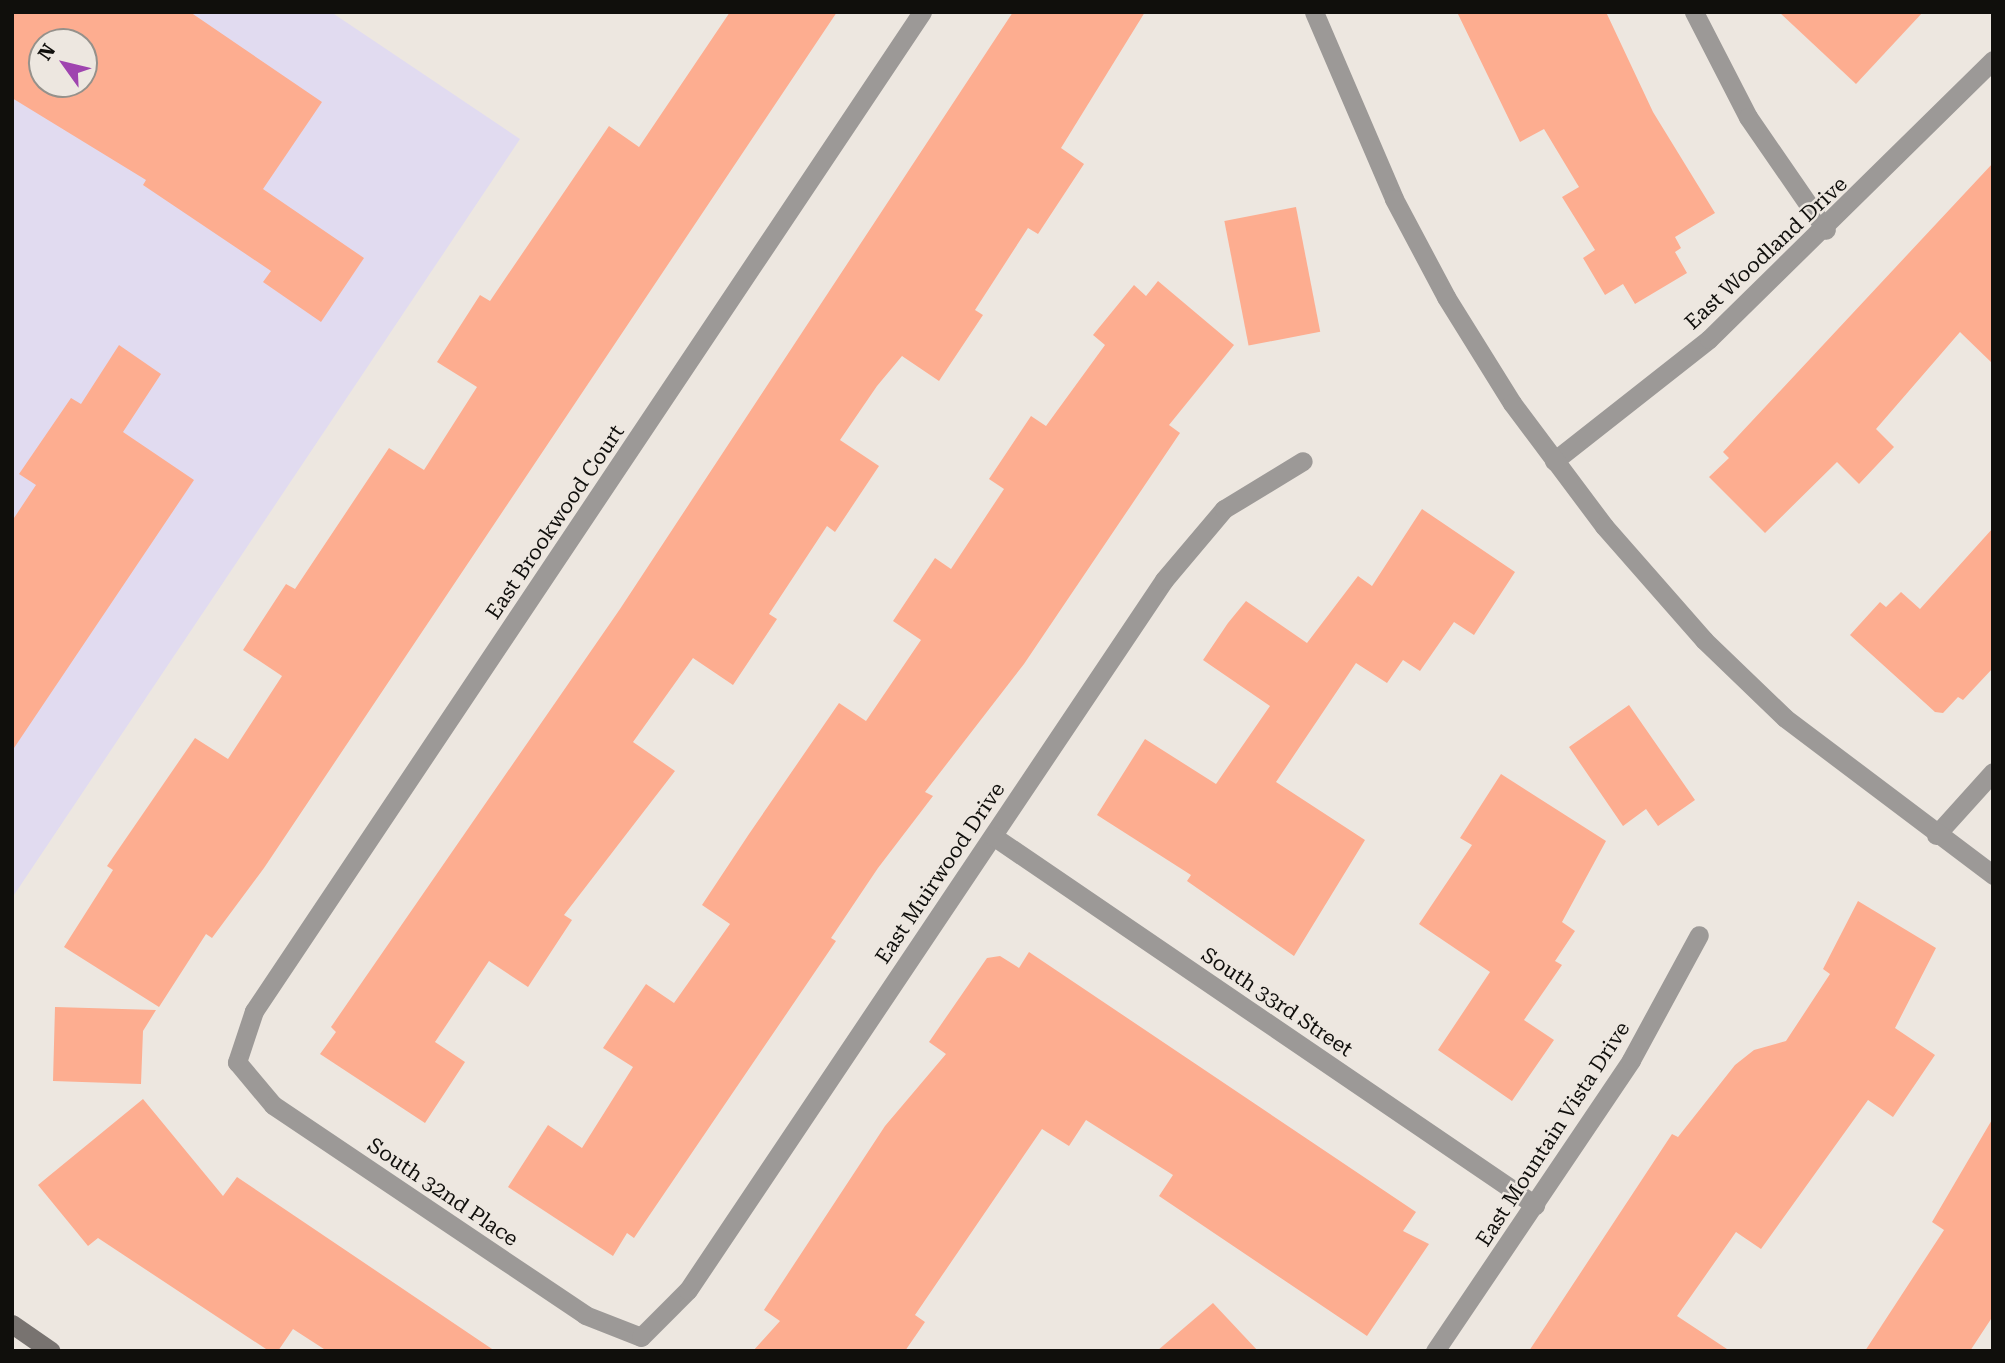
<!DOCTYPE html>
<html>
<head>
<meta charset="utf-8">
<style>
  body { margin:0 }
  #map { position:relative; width:2005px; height:1363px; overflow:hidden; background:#ede7e0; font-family:"Roboto Serif",serif }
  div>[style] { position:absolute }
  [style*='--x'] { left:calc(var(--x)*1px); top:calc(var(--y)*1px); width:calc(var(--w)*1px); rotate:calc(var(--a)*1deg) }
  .commercial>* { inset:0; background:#e1dbf0 }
  .building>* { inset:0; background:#fdad90; transform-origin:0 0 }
  .minor>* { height:19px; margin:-9.5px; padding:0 9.5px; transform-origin:9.5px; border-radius:9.5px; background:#9c9997 }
  .tertiary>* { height:19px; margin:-9.5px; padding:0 9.5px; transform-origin:9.5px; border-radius:9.5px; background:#9c9997 }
  .secondary>* { height:19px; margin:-9.5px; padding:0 9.5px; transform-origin:9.5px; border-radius:9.5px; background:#787370 }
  span { translate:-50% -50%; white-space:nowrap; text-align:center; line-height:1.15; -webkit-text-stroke:5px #ede7e0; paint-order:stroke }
  .street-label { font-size:21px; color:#100f0c }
  .frame { position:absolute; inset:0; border:14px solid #100f0c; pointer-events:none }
  .north { position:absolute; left:28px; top:28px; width:70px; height:70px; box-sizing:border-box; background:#ede7e0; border:2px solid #95918b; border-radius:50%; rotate:304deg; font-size:19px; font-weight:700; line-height:28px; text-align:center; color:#100f0c }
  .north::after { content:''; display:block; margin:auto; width:24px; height:32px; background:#9f44af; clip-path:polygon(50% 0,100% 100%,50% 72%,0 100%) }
</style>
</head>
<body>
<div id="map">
  <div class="commercial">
    <div style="clip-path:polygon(evenodd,12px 12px,331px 12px,520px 139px,12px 898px,12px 12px,42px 42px,84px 42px,84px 84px,42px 84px,42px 42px)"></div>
  </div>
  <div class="building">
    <div style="clip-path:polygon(evenodd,12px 12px,190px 12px,322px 102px,263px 189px,364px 258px,321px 322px,263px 282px,271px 271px,143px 185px,146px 180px,12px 98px,12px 12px,42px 42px,84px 42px,84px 84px,42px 84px,42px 42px)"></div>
    <div style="clip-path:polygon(730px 12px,837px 12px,264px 868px,212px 938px,206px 934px,159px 1007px,64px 947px,113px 870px,107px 866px,195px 738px,228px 759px,282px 676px,243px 650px,286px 584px,295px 589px,389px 448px,424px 470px,477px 387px,437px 362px,480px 295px,490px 301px,609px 126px,639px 147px)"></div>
    <div style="clip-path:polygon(1013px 12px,1145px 12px,1061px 148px,1084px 164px,1038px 234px,1028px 228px,975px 310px,983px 315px,939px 381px,902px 356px,877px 386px,840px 440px,879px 466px,835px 532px,827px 526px,769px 614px,777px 619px,733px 685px,693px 658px,633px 742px,675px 771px,564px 915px,572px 920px,528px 987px,489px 961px,435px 1042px,465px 1062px,425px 1123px,320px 1054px,336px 1032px,331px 1027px,620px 609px)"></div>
    <div style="clip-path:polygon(1457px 12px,1606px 12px,1653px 112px,1715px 213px,1675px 237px,1681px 248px,1675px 252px,1687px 273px,1635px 304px,1623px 284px,1605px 295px,1583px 258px,1595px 250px,1562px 197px,1579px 187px,1544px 129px,1520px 142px)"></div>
    <div style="clip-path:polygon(1779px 12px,1923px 12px,1856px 84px)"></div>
    <div style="clip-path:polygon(1993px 163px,1993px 364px,1960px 332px,1876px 429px,1894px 447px,1859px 484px,1837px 462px,1765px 533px,1709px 477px,1729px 458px,1723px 452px)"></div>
    <div style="left:1296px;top:207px;width:127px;height:73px;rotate:79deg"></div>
    <div style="clip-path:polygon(1158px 281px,1234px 345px,1169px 425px,1180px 433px,1024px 664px,925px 792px,933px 796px,878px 868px,831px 938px,836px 941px,634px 1238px,627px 1233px,613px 1256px,508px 1187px,548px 1125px,582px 1148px,633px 1067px,603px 1048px,646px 984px,674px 1003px,730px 924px,702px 905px,749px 834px,839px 703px,866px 721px,921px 640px,893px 621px,935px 558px,951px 569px,1004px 489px,989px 479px,1031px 416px,1046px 426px,1105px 345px,1093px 335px,1134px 285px,1146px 296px)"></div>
    <div style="clip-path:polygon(119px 345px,161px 374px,123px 432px,194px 480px,12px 751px,12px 521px,36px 485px,19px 474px,71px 398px,81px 404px)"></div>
    <div style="clip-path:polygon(1422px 509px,1515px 572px,1474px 635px,1454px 622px,1420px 671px,1403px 660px,1387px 683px,1356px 663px,1276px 782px,1365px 840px,1294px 956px,1187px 881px,1191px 875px,1097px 815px,1145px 739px,1216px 784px,1270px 706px,1203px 660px,1228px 623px,1246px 601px,1307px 643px,1358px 576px,1372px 586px)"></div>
    <div style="clip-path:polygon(1993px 528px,1993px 668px,1963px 700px,1958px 697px,1943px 713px,1935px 712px,1850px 635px,1880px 602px,1886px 607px,1901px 592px,1920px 609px)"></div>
    <div style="clip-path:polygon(1629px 705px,1695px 800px,1658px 826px,1646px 809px,1623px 826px,1569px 747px)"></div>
    <div style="clip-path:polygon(1501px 774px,1606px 841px,1562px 922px,1575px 931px,1555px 961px,1562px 965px,1524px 1020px,1554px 1040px,1512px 1101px,1438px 1050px,1490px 972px,1419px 924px,1472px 845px,1460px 838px)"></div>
    <div style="clip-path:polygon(1858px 901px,1936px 948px,1895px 1028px,1935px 1055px,1893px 1117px,1868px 1100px,1761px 1249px,1736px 1232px,1677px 1316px,1730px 1351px,1529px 1351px,1672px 1134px,1678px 1137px,1735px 1065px,1754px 1050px,1786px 1041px,1830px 974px,1823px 969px)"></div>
    <div style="clip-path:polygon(1029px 952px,1416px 1212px,1403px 1231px,1429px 1244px,1367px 1336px,1159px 1196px,1173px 1175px,1086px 1120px,1069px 1146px,1042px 1129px,915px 1315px,925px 1322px,905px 1351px,753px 1351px,780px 1321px,764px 1310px,885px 1126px,946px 1054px,929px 1042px,987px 958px,1000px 956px,1019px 968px)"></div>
    <div style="clip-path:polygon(55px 1007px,156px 1010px,143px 1031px,141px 1084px,53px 1081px)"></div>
    <div style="clip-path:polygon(143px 1099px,223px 1196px,237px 1177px,495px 1351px,327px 1351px,293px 1329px,278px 1351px,269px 1351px,98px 1238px,88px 1246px,38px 1185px)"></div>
    <div style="clip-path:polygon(1993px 1118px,1993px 1316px,1970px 1351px,1865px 1351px,1944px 1230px,1932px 1222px)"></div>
    <div style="clip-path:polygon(1213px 1303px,1258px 1351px,1157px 1351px)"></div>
  </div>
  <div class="minor">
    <div style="--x:922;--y:12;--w:1202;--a:123.77"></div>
    <div style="--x:254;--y:1011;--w:54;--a:108.4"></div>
    <div style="--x:237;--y:1062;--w:56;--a:50.1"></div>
    <div style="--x:273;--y:1105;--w:376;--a:33.9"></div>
    <div style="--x:585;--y:1315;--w:60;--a:21.4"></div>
    <div style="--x:641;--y:1337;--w:66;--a:-45"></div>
    <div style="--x:688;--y:1290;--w:855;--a:-56.16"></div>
    <div style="--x:1164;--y:580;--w:93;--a:-49.8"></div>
    <div style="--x:1224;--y:509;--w:92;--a:-31.3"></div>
    <div style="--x:1694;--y:12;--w:118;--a:62.8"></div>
    <div style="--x:1748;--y:117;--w:137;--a:55.4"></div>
    <div style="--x:1554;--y:461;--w:197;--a:-38.2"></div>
    <div style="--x:1709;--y:339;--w:398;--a:-44.5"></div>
    <div style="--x:1936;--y:835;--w:85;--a:-47.9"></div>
    <div style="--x:993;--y:836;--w:656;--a:34.25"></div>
    <div style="--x:1435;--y:1351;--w:351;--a:-56"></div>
    <div style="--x:1631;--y:1060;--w:142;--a:-61.5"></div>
  </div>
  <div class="tertiary">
    <div style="--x:1314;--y:12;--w:203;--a:66.8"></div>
    <div style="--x:1394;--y:199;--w:111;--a:62"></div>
    <div style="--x:1446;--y:297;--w:125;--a:58.1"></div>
    <div style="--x:1512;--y:403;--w:154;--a:53.2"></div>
    <div style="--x:1604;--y:526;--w:152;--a:48.7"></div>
    <div style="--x:1704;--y:640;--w:112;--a:43.9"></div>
    <div style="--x:1785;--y:718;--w:261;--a:37"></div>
  </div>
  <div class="secondary">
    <div style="--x:12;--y:1324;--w:47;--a:34.7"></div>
  </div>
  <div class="street-label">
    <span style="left:1766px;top:253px;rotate:-43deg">East Woodland Drive</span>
    <span style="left:555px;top:522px;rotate:-56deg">East Brookwood Court</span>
    <span style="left:940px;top:873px;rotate:-56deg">East Muirwood Drive</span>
    <span style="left:1277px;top:1002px;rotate:34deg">South 33rd Street</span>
    <span style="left:1553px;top:1134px;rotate:-57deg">East Mountain Vista Drive</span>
    <span style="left:443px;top:1192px;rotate:34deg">South 32nd Place</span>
  </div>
  <div class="frame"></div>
  <div class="north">N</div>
</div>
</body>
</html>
